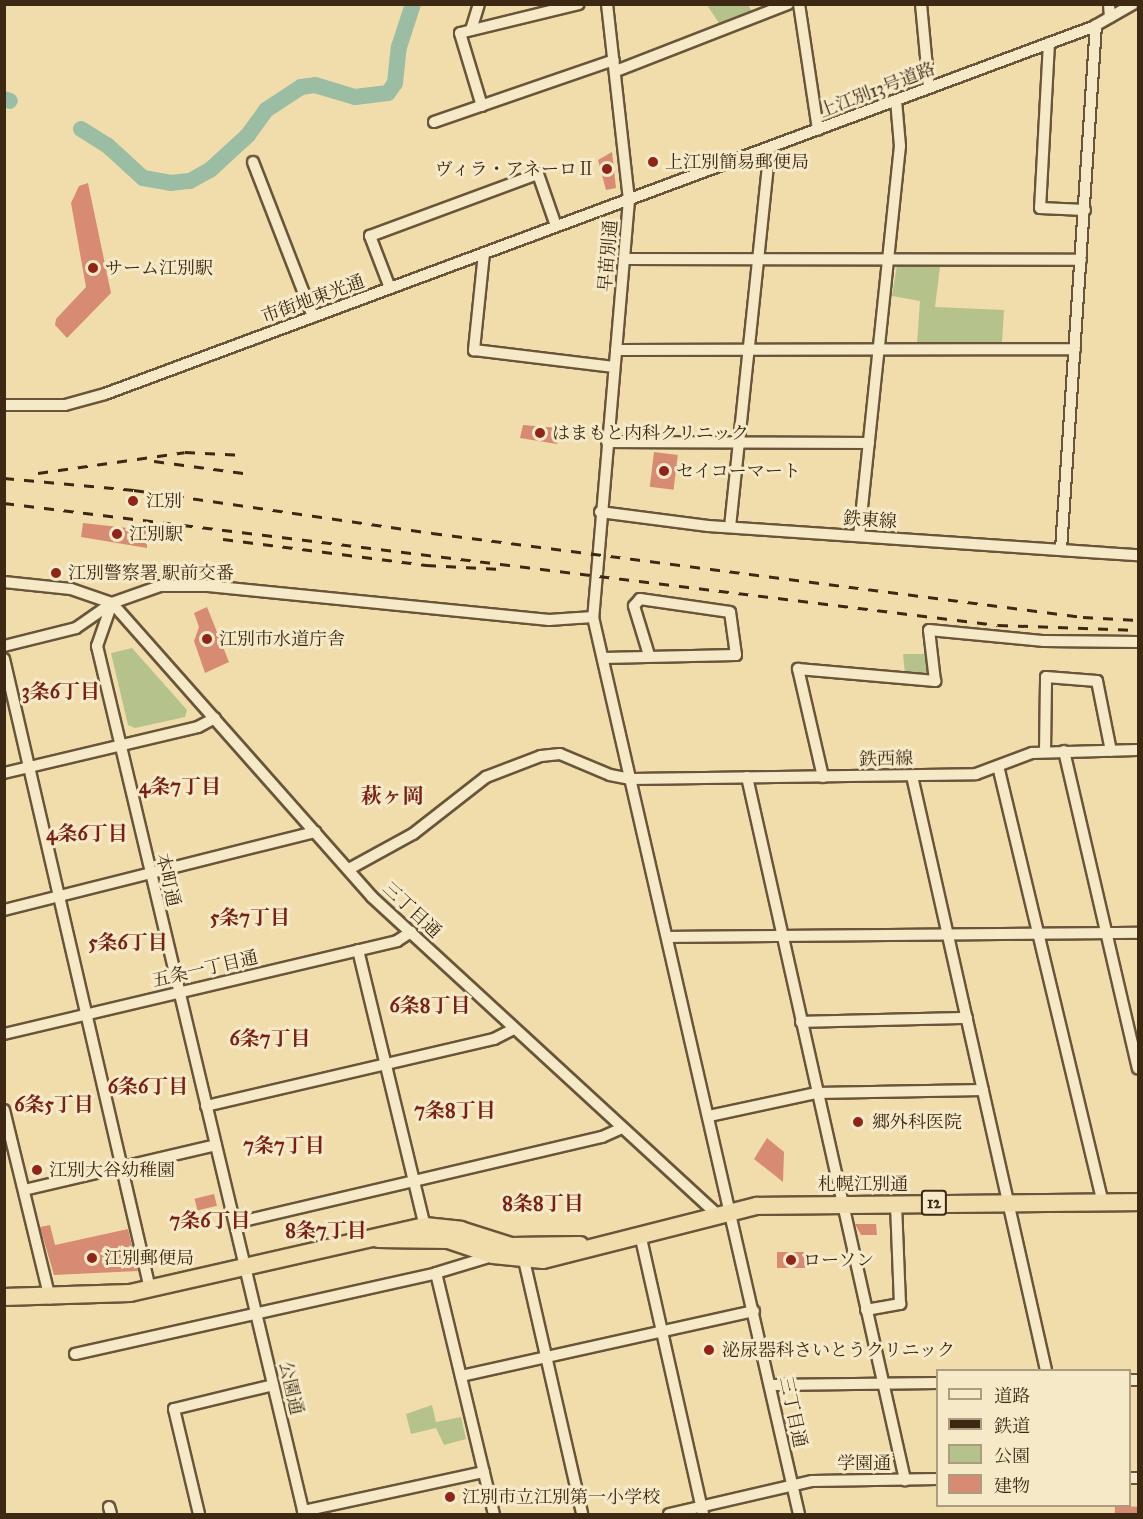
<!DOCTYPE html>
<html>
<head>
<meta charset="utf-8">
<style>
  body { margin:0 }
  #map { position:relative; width:1143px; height:1519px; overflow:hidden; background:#f0ddab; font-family:"IM FELL Great Primer","Noto Serif JP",serif }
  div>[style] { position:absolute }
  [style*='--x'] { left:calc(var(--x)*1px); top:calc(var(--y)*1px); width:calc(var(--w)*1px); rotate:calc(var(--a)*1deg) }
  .green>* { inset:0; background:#b5c28c }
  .river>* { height:16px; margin:-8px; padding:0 8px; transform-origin:8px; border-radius:8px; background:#9bbda4 }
  .building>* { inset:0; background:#d78b73; transform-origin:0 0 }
  .roads { filter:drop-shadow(2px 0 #695539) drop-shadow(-2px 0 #695539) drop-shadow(0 2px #695539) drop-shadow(0 -2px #695539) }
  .minor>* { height:10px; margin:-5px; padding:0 5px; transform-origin:5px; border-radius:5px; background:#f5e9c8 }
  .highway>* { height:16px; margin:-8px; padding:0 8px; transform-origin:8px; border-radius:8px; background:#f0ddab }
  .rail>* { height:3px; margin-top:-1.5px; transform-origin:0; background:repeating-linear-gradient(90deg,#3c2813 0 10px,transparent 0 20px) }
  .dots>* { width:16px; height:16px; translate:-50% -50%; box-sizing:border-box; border:3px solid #f5e9c8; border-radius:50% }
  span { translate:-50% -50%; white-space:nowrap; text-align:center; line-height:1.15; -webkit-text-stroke:6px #f5e9c8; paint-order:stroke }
  .shield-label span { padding:2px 4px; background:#f5e9c8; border:2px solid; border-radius:4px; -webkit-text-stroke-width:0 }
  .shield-label { font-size:16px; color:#3c2813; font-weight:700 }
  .street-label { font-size:18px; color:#3c2813 }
  .poi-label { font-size:18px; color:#3c2813 }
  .left { translate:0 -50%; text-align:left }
  .right { translate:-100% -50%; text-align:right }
  .neighbourhood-label { font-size:20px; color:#7a1f14; font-weight:700 }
  .quarter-label { font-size:21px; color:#7a1f14; font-weight:700 }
  .frame { position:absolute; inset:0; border:6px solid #3c2813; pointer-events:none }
  .legend { position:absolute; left:936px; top:1369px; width:195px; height:138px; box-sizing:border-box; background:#f5e9c8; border:2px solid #ab9c80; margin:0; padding:8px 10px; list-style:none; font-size:18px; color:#3c2813 }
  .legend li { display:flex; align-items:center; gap:12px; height:30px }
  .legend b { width:30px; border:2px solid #ab9c80 }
</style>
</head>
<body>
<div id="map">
  <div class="green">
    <div style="clip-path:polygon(707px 5px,748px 5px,754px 15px,721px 26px)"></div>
    <div style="clip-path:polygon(897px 265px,940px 267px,935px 307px,1004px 310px,1002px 342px,917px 343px,920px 301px,892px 296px)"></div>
    <div style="clip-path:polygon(132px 648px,187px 710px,185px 717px,135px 728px,128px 725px,111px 653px)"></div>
    <div style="clip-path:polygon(903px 654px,926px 654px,929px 673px,905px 674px)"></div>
    <div style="clip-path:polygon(432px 1405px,436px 1422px,461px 1417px,466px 1439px,444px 1445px,436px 1428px,411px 1434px,406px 1414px)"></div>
  </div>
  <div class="river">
    <div style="--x:4;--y:99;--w:6;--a:18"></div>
    <div style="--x:81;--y:129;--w:31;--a:32"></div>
    <div style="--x:107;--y:145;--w:49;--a:42.5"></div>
    <div style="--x:143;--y:178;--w:27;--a:10"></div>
    <div style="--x:170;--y:183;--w:20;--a:-6"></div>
    <div style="--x:190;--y:181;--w:23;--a:-29"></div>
    <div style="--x:210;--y:170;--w:52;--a:-42.6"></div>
    <div style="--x:248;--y:135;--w:31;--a:-54"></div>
    <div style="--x:266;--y:110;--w:42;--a:-33.3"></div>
    <div style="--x:301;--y:87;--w:14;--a:-8"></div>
    <div style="--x:315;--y:85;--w:42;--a:16.7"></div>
    <div style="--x:355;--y:97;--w:33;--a:-7"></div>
    <div style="--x:388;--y:93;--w:12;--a:-55"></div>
    <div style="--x:395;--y:83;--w:36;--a:-84"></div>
    <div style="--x:399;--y:47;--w:45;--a:-72"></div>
  </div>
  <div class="building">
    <div style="clip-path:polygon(612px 152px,616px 188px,606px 190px,598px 160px)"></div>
    <div style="clip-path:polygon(88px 183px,111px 293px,67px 338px,55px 325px,56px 319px,86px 287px,71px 203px,79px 186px)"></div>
    <div style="clip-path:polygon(523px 425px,559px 428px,557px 444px,520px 438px)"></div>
    <div style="left:654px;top:452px;width:24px;height:35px;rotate:7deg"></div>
    <div style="clip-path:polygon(83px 523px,154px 531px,153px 542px,147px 542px,147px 548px,81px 537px)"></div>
    <div style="clip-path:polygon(207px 607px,229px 662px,205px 673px,194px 641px,199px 627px,194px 613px)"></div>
    <div style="clip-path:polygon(767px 1138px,784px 1152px,783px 1182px,754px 1159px)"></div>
    <div style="left:214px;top:1194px;width:12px;height:20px;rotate:76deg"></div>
    <div style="clip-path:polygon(855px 1224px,876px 1224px,877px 1235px,861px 1235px)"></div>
    <div style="clip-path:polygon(50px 1225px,55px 1245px,128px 1229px,138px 1271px,54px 1275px,40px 1227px)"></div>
    <div style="left:777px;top:1252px;width:28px;height:16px"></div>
    <div style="left:1115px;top:1506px;width:23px;height:9px;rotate:2deg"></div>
  </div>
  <div class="roads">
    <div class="minor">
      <div style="--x:607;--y:4;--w:197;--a:83.6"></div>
      <div style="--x:629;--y:200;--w:419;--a:94.9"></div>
      <div style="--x:593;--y:617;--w:920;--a:77.07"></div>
      <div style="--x:799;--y:4;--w:127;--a:81.4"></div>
      <div style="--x:921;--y:4;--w:84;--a:84.6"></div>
      <div style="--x:1109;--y:4;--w:13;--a:86"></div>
      <div style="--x:471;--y:30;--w:27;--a:-73"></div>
      <div style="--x:1049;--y:43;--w:165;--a:93.1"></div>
      <div style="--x:1040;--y:208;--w:45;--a:2.5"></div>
      <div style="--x:616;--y:71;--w:185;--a:-21.3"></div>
      <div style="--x:482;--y:106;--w:76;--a:-106.8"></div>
      <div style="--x:460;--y:33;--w:122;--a:-13.7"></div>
      <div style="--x:434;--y:122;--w:190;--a:-19"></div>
      <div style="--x:253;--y:162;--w:166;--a:68.8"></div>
      <div style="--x:484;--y:253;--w:98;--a:95.9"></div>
      <div style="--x:474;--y:350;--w:141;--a:6.9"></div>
      <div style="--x:625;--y:259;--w:456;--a:0.1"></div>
      <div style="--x:390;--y:288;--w:56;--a:-111"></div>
      <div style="--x:370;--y:236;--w:179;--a:-20.3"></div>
      <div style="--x:538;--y:174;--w:55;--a:70.9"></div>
      <div style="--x:616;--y:350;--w:459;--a:-0.1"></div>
      <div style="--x:4;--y:405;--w:61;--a:0"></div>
      <div style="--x:65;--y:405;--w:41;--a:-15.4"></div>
      <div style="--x:105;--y:394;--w:1054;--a:-20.38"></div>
      <div style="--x:1093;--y:27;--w:46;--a:-29.9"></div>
      <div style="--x:607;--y:442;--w:262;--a:0.2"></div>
      <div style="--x:600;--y:512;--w:109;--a:7.4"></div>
      <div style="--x:708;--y:526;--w:431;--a:3.9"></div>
      <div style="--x:730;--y:527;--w:381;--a:-84"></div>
      <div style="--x:859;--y:536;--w:392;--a:-84"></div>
      <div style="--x:900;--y:146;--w:46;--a:-95"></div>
      <div style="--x:1061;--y:550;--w:526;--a:-86.19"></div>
      <div style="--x:4;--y:582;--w:67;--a:6"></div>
      <div style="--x:71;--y:589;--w:43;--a:18.9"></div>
      <div style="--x:112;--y:603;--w:392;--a:48.5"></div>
      <div style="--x:372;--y:897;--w:469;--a:42.6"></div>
      <div style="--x:112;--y:603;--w:46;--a:109.2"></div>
      <div style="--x:97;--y:646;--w:892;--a:76.59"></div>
      <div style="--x:4;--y:646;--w:74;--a:-14"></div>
      <div style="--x:76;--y:628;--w:44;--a:-34.8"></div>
      <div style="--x:112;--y:603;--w:51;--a:-19.5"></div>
      <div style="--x:160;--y:586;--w:48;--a:0"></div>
      <div style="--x:208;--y:586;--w:343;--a:5.7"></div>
      <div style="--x:549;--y:620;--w:44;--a:-3.9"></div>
      <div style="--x:603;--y:658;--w:133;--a:-1.3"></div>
      <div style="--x:736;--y:655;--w:43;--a:-97.9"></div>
      <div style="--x:730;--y:612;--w:91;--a:-171.8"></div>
      <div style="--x:640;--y:599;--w:9;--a:131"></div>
      <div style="--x:634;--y:606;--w:51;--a:73"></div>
      <div style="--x:4;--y:659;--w:647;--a:76.95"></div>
      <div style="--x:1064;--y:751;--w:326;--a:76.9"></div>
      <div style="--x:1045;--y:752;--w:75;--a:-89.2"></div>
      <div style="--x:1046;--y:677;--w:51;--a:4.5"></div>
      <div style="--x:1097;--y:681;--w:71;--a:78.7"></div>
      <div style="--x:998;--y:766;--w:448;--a:76.5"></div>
      <div style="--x:4;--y:773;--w:199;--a:-13.3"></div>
      <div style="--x:198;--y:727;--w:19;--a:-28"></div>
      <div style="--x:912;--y:776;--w:609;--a:77.29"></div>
      <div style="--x:747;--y:777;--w:721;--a:77.33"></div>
      <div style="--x:823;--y:777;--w:111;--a:-103"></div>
      <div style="--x:798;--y:669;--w:138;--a:5"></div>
      <div style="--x:935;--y:681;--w:51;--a:-96.7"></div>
      <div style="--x:929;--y:630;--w:116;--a:5.5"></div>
      <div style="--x:1044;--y:641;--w:94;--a:0.6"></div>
      <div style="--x:349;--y:869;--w:73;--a:-28.7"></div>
      <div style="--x:413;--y:834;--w:93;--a:-38"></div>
      <div style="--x:486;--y:777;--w:59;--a:-20.9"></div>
      <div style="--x:541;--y:756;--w:19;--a:-6"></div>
      <div style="--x:560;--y:754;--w:54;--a:22.8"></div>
      <div style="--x:610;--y:775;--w:21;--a:11"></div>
      <div style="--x:631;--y:779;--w:345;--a:-0.8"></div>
      <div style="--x:976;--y:774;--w:60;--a:-20.6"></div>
      <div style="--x:1032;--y:753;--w:106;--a:-1.6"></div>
      <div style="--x:4;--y:910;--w:321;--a:-14.1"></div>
      <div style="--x:667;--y:937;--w:471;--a:-0.5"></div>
      <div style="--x:358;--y:950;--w:284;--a:76.4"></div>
      <div style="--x:801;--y:1022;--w:166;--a:-1.4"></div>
      <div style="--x:4;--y:1034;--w:404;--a:-13.3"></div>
      <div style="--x:397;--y:941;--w:17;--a:-33"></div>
      <div style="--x:206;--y:1106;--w:296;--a:-13.1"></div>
      <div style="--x:494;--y:1039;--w:22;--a:-27"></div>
      <div style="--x:4;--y:1110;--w:194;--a:76.3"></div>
      <div style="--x:709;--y:1116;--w:109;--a:-12.1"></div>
      <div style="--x:816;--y:1093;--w:167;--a:-1"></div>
      <div style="--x:24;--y:1190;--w:197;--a:-13.2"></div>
      <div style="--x:235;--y:1223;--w:377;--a:-13.2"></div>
      <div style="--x:602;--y:1137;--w:22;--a:-24"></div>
      <div style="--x:640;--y:1234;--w:287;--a:77.3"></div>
      <div style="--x:524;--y:1260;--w:261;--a:77.1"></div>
      <div style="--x:436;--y:1273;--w:248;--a:76.5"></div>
      <div style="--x:866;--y:1310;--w:35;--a:-10"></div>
      <div style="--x:900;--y:1304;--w:100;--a:-92.3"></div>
      <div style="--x:75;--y:1354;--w:370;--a:-12.6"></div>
      <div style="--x:436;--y:1273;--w:59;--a:-16.9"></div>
      <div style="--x:461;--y:1376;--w:300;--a:-12.5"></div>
      <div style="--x:1130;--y:1380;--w:8;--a:0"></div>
      <div style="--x:770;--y:1385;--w:168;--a:-0.7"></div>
      <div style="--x:1130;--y:1478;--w:8;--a:0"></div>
      <div style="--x:109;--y:1507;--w:7;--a:74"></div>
      <div style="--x:303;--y:1511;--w:185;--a:-12.2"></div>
      <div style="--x:199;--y:1514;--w:108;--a:-103.4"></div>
      <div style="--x:174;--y:1409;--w:102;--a:-13.6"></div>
      <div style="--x:669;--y:1514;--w:147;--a:-13"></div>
      <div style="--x:812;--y:1481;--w:126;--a:-0.9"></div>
    </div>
    <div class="highway">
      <div style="--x:378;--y:1239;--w:70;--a:0.8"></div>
      <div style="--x:448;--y:1240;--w:47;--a:18.4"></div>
      <div style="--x:493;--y:1255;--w:50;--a:5.7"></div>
      <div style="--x:543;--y:1260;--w:221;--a:-14.2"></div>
      <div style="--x:757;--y:1206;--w:381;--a:-0.6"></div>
      <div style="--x:4;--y:1297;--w:126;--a:-1.8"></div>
      <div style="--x:130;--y:1293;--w:303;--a:-12.8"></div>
      <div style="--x:425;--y:1226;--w:36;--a:6"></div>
      <div style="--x:461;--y:1230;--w:52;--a:17.7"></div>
      <div style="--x:511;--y:1246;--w:69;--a:-0.8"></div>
    </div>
  </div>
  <div class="rail">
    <div style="--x:154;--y:461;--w:90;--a:7.7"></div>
    <div style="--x:38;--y:473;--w:148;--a:-8.1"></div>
    <div style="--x:185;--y:452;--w:59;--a:2.9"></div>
    <div style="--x:4;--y:478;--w:131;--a:5.3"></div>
    <div style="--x:134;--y:490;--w:301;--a:8.2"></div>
    <div style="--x:432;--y:533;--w:656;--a:7.35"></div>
    <div style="--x:1083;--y:617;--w:55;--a:3.1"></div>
    <div style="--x:4;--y:503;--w:1001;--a:7"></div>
    <div style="--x:998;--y:625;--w:140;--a:2"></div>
    <div style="--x:223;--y:539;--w:205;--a:7.3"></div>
    <div style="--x:426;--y:565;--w:75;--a:3.1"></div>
  </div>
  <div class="dots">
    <div style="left:653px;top:162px;background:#8f2418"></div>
    <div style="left:607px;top:169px;background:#8f2418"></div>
    <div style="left:93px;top:268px;background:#8f2418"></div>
    <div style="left:540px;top:433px;background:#8f2418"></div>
    <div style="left:664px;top:471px;background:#8f2418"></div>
    <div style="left:133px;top:501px;background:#8f2418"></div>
    <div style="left:117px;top:534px;background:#8f2418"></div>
    <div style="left:56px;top:573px;background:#8f2418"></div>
    <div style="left:207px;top:639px;background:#8f2418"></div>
    <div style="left:858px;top:1122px;background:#8f2418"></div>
    <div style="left:37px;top:1170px;background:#8f2418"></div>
    <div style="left:92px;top:1258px;background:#8f2418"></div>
    <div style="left:791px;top:1260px;background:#8f2418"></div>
    <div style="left:709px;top:1350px;background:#8f2418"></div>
    <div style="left:450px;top:1497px;background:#8f2418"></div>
  </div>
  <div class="shield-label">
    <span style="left:934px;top:1203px">12</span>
  </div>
  <div class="street-label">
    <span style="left:877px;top:90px;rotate:-21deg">上江別13号道路</span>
    <span style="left:608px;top:256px;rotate:-85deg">早苗別通</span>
    <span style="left:313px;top:299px;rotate:-20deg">市街地東光通</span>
    <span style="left:870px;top:520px;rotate:4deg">鉄東線</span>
    <span style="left:886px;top:759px;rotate:-1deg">鉄西線</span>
    <span style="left:168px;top:880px;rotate:77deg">本町通</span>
    <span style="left:412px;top:910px;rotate:43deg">三丁目通</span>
    <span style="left:205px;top:969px;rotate:-13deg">五条一丁目通</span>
    <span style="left:863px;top:1184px">札幌江別通</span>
    <span style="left:291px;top:1388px;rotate:77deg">公園通</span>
    <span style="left:793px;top:1412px;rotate:78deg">三丁目通</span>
    <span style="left:864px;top:1463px">学園通</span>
  </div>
  <div class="poi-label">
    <span class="left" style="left:665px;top:162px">上江別簡易郵便局</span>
    <span class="right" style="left:595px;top:169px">ヴィラ・アネーロⅡ</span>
    <span class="left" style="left:105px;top:268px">サーム江別駅</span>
    <span class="left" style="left:552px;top:433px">はまもと内科クリニック</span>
    <span class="left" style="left:676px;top:471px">セイコーマート</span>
    <span class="left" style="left:146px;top:501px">江別</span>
    <span class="left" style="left:129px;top:534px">江別駅</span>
    <span class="left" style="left:68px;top:573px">江別警察署 駅前交番</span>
    <span class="left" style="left:219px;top:639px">江別市水道庁舎</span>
    <span class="left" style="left:872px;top:1122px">郷外科医院</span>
    <span class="left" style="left:49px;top:1170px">江別大谷幼稚園</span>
    <span class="left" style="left:104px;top:1258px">江別郵便局</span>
    <span class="left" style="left:803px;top:1260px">ローソン</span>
    <span class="left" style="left:722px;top:1350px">泌尿器科さいとうクリニック</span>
    <span class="left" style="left:462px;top:1497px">江別市立江別第一小学校</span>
  </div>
  <div class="neighbourhood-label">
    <span style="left:61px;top:691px">3条6丁目</span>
    <span style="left:180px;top:786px">4条7丁目</span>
    <span style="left:87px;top:833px">4条6丁目</span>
    <span style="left:250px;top:917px">5条7丁目</span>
    <span style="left:128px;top:942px">5条6丁目</span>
    <span style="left:430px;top:1005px">6条8丁目</span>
    <span style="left:270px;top:1038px">6条7丁目</span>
    <span style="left:148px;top:1086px">6条6丁目</span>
    <span style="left:54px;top:1104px">6条5丁目</span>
    <span style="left:455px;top:1110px">7条8丁目</span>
    <span style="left:284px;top:1145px">7条7丁目</span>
    <span style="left:543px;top:1203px">8条8丁目</span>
    <span style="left:210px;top:1220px">7条6丁目</span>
    <span style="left:326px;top:1230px">8条7丁目</span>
  </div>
  <div class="quarter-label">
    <span style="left:392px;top:796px">萩ヶ岡</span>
  </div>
  <div class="frame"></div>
  <ul class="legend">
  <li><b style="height:8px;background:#f5e9c8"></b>道路</li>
  <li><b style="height:8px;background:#3c2813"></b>鉄道</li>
  <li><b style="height:16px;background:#b5c28c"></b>公園</li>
  <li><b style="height:16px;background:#d78b73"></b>建物</li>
  </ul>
</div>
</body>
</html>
